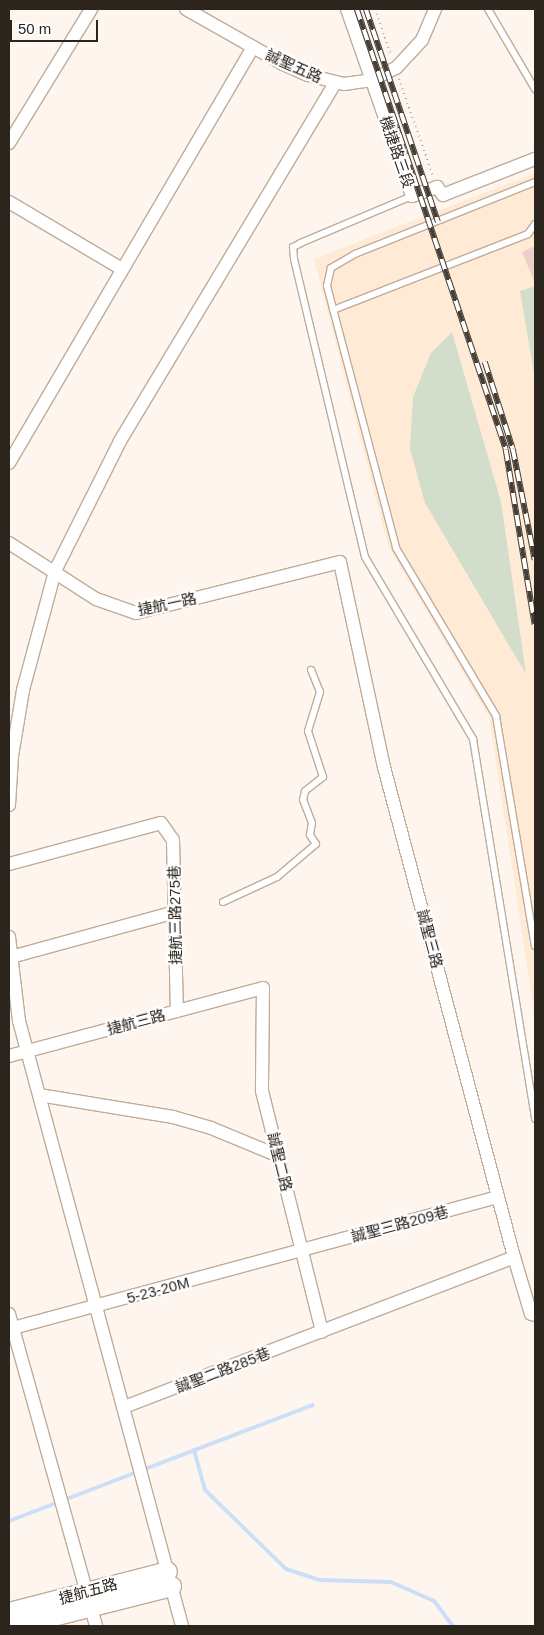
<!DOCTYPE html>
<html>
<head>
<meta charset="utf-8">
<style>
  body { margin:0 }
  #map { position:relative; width:544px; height:1635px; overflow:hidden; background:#fef6ee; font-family:Helvetica,"Noto Sans TC",sans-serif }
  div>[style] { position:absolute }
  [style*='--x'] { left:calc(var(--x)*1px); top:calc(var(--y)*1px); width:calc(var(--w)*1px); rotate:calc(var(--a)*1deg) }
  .built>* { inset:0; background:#ffead5 }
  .green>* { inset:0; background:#d2ddcc }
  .stream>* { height:4px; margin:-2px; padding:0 2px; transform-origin:2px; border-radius:2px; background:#cddef9 }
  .building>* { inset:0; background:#edcecb }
  .path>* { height:2px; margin-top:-1px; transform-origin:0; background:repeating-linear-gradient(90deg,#b0a8a0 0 1px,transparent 0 5px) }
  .roads { filter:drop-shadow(1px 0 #bfac99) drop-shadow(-1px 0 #bfac99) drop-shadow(0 1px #bfac99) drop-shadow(0 -1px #bfac99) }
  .lane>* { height:6px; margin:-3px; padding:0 3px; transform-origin:3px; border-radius:3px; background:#fff }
  .street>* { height:12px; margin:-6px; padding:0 6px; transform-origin:6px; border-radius:6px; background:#fff }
  .secondary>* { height:19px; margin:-9.5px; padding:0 9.5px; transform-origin:9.5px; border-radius:9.5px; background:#fff }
  .rail>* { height:5.5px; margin-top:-2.75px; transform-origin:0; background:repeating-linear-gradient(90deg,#fff 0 11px,#463f37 0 22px); box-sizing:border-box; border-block:1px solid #463f37 }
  span { translate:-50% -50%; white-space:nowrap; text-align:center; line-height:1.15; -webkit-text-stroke:4.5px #fff; paint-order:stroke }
  .street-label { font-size:15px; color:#2c251d }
  .frame { position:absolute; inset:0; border:10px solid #2c251d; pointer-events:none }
  .scale { position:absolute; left:10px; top:20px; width:88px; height:22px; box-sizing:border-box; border:2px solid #2c251d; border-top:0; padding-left:6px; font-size:15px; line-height:18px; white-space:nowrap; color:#2c251d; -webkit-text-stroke:4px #fff; paint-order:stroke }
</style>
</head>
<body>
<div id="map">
  <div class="built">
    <div style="clip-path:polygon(535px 173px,535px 1019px,489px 717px,388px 546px,314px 259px)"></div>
  </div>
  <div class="green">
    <div style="clip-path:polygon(535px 286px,535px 379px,520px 291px)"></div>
    <div style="clip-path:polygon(452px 332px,501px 502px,526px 674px,425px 503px,410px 449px,413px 397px,431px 353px)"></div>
  </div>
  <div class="stream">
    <div style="--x:194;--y:1450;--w:41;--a:74.6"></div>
    <div style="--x:205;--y:1490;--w:113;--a:44.3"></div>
    <div style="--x:286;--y:1569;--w:36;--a:18"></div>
    <div style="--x:320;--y:1580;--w:71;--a:1.6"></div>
    <div style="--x:391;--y:1582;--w:47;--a:23.8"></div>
    <div style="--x:434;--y:1601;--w:31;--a:53"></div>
    <div style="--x:9;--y:1521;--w:325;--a:-20.9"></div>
  </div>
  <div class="building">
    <div style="clip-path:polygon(535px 246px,535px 283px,522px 252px)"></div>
  </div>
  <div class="path">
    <div style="--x:375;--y:9;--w:49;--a:70.8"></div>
    <div style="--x:399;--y:79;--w:103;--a:70.7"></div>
  </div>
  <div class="roads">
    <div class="lane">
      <div style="--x:488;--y:9;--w:93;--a:59.6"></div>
      <div style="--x:535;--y:182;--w:194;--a:158.2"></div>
      <div style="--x:355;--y:254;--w:28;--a:150"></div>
      <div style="--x:331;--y:268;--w:18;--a:103"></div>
      <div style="--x:327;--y:286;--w:271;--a:75.2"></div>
      <div style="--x:396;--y:548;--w:196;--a:59.2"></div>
      <div style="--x:496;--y:716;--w:233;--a:80.4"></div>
      <div style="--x:412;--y:196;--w:121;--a:157.1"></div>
      <div style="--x:301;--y:243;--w:9;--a:153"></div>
      <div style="--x:293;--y:247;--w:12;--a:85"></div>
      <div style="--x:294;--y:259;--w:306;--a:76.6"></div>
      <div style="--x:365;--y:557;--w:212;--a:59.3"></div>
      <div style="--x:473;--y:739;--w:385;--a:80.7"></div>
      <div style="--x:333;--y:310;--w:209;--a:-21.3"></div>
      <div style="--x:528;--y:234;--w:12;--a:-55"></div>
      <div style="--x:223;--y:902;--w:60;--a:-24.8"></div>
      <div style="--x:277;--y:877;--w:51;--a:-40.2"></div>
      <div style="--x:316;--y:844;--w:11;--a:-124"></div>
      <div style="--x:310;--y:835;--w:12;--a:-81"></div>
      <div style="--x:312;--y:823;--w:25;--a:-111"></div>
      <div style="--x:303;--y:800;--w:9;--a:-77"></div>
      <div style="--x:305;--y:791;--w:23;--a:-38"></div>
      <div style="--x:323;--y:777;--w:48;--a:-108.1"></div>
      <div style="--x:308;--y:731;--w:41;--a:-72.9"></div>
      <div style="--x:320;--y:692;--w:24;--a:-112"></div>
    </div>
    <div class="street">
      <div style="--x:186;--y:9;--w:112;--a:29.6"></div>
      <div style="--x:283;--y:64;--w:27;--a:24"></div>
      <div style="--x:308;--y:75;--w:37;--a:14"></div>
      <div style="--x:344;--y:84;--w:28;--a:-8"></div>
      <div style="--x:372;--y:80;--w:27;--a:-27"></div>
      <div style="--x:396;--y:68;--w:38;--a:-47"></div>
      <div style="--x:422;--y:40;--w:34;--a:-67"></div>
      <div style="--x:347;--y:9;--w:198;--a:70.8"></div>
      <div style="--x:412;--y:196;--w:27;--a:-20"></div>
      <div style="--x:437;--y:187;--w:10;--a:53"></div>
      <div style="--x:443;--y:195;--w:99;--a:-21.4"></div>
      <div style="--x:9;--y:143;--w:157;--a:-58.5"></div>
      <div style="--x:9;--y:202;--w:131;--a:30.7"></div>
      <div style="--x:9;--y:463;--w:482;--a:-59.6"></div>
      <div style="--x:9;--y:543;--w:103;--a:32.8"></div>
      <div style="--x:96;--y:599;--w:42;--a:19.3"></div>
      <div style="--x:136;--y:613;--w:210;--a:-14"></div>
      <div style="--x:340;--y:562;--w:210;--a:77.9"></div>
      <div style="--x:384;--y:767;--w:507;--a:75.14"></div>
      <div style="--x:514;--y:1257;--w:59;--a:73.4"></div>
      <div style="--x:531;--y:1314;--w:4;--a:14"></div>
      <div style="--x:9;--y:805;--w:49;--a:-86.5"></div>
      <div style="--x:12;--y:756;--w:67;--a:-80.5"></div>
      <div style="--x:23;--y:690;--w:123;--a:-74.9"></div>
      <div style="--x:55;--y:571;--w:145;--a:-63.4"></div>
      <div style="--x:120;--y:441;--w:418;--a:-59"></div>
      <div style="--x:9;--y:864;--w:157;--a:-15.1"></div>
      <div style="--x:161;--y:823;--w:21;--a:55"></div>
      <div style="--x:173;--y:840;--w:171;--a:88.7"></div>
      <div style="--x:9;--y:937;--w:85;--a:83.2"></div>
      <div style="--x:19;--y:1021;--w:627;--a:74.92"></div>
      <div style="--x:11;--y:957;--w:170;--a:-15.3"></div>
      <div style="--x:9;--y:1056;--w:263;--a:-15"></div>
      <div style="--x:263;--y:988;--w:103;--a:90.6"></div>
      <div style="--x:262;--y:1091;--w:248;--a:76"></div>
      <div style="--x:39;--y:1095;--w:136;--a:9.3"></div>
      <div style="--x:173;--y:1117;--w:40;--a:16"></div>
      <div style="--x:211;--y:1128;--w:74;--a:22.4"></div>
      <div style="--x:9;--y:1314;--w:324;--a:74.4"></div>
      <div style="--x:13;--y:1328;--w:502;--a:-15.12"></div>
      <div style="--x:124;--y:1407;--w:418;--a:-21"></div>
    </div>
    <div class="secondary">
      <div style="--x:9;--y:1612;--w:163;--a:-14.5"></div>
      <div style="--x:13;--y:1626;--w:163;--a:-14.2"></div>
    </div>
  </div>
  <div class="rail">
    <div style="--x:357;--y:9;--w:465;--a:71.3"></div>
    <div style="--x:506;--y:450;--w:177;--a:80.6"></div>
    <div style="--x:366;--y:9;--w:225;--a:71.3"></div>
    <div style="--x:485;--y:362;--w:91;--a:72.2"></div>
    <div style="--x:513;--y:449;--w:113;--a:78.8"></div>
  </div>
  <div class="street-label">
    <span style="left:294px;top:66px;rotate:24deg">誠聖五路</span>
    <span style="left:397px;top:152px;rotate:71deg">機捷路三段</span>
    <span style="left:167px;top:604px;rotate:-12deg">捷航一路</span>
    <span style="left:175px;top:915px;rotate:-91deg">捷航三路275巷</span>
    <span style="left:430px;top:939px;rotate:75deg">誠聖三路</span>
    <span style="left:136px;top:1022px;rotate:-15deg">捷航三路</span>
    <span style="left:280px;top:1162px;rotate:76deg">誠聖二路</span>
    <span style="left:400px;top:1224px;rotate:-15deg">誠聖三路209巷</span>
    <span style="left:158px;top:1290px;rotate:-15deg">5-23-20M</span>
    <span style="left:223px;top:1370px;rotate:-21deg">誠聖二路285巷</span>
    <span style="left:88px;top:1591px;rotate:-15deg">捷航五路</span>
  </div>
  <div class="frame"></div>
  <div class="scale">50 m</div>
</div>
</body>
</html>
